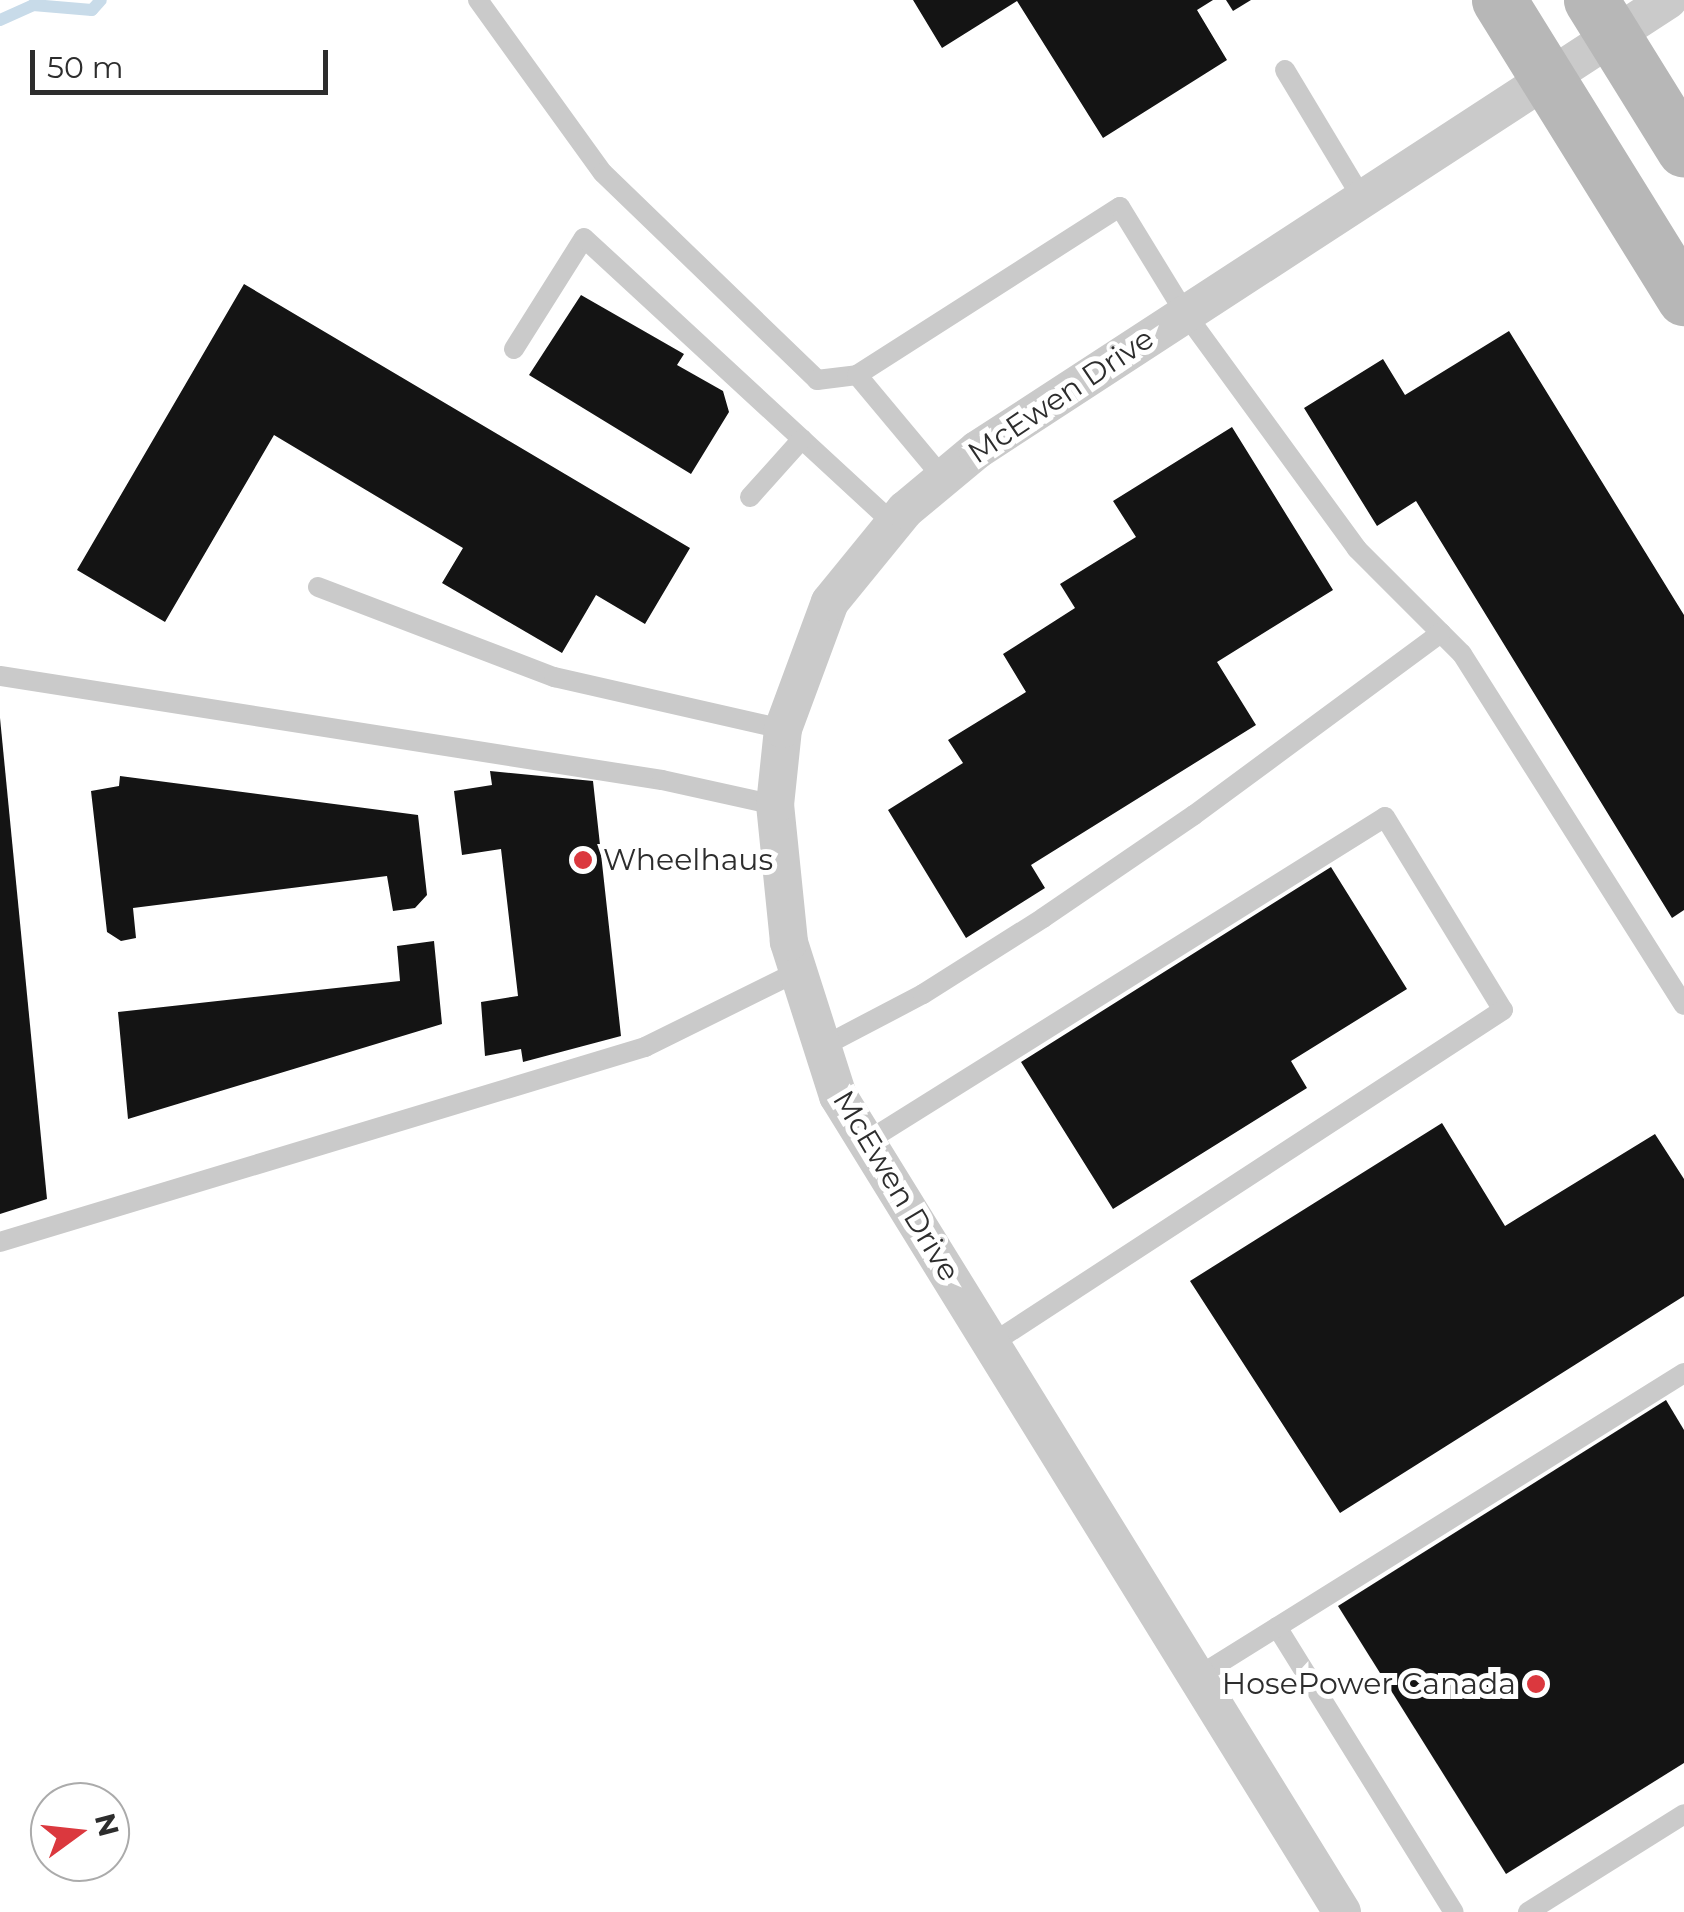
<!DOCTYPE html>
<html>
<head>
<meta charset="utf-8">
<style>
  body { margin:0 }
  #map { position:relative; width:1684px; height:1912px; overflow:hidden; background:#fff; font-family:Montserrat,sans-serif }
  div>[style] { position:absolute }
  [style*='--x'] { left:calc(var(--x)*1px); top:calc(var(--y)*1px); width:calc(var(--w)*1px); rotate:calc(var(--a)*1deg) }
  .stream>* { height:12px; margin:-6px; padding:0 6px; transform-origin:6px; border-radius:6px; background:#c8dbe9 }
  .building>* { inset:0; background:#141414 }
  .lane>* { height:20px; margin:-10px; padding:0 10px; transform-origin:10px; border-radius:10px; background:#cacaca }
  .street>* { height:38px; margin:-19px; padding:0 19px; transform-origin:19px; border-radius:19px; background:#cacaca }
  .secondary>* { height:55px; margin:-27.5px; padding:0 27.5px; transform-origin:27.5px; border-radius:27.5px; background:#b7b7b7 }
  .dots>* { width:28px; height:28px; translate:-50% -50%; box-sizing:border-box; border:5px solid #fff; border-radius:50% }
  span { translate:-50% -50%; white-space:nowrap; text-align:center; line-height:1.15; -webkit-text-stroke:10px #fff; paint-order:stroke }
  .street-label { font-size:30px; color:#2d2d2d }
  .poi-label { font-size:30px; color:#2d2d2d }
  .left { translate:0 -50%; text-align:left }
  .right { translate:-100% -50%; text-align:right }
  .north { position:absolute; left:30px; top:1782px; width:100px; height:100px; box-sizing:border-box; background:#fff; border:2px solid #ababab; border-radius:50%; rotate:75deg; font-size:28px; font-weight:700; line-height:40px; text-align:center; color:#2d2d2d }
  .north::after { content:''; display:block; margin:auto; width:35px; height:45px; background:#db383e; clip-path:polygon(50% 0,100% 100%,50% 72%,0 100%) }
  .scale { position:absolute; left:30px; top:50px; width:298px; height:45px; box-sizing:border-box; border:5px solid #2d2d2d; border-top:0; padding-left:12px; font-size:30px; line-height:35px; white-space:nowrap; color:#2d2d2d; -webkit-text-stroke:8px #fff; paint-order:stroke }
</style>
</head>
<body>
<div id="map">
  <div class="stream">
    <div style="--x:0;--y:20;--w:36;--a:-24"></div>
    <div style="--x:33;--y:5;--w:59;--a:4.8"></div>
    <div style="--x:92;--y:10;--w:13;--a:-48"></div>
  </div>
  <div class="building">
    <div style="clip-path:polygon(913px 0,1213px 0,1197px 10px,1227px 60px,1103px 138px,1017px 1px,942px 48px)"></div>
    <div style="clip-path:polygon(1226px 0,1251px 0,1233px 11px)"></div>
    <div style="clip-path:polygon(244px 284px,690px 548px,645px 624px,596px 595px,562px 653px,442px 583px,463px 548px,274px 435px,165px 622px,77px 570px)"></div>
    <div style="clip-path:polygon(581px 295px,684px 354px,677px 365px,723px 391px,729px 412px,691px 474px,529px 375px)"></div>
    <div style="clip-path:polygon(1509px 331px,1684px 615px,1684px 910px,1672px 918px,1416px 501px,1377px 526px,1304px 408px,1383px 359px,1405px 395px)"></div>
    <div style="clip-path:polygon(1232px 427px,1333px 590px,1217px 662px,1256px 725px,1031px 865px,1045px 888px,966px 938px,888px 810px,963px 763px,948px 740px,1026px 692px,1003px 654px,1075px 608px,1060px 584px,1136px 537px,1113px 501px)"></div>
    <div style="clip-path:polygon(0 718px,47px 1199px,0 1214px)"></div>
    <div style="clip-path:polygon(490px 771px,593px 781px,621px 1036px,523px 1062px,521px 1049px,485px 1056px,481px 1002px,518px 996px,501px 849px,462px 855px,454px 791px,492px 785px)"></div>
    <div style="clip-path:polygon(120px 776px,418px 815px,427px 895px,415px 908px,393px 911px,387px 876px,133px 908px,136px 938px,121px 941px,107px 932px,91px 791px,119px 786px)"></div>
    <div style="clip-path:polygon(1331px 867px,1407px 989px,1291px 1061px,1307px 1088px,1113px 1209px,1021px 1062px)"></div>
    <div style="clip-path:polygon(434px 941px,442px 1024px,128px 1119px,118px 1012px,400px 981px,397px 946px)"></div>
    <div style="clip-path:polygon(1442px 1123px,1505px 1226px,1655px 1134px,1684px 1179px,1684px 1296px,1340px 1513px,1190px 1281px)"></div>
    <div style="clip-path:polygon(1666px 1400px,1684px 1430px,1684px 1763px,1506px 1874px,1338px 1606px)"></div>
  </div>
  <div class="lane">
    <div style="--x:478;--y:0;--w:213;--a:54.2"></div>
    <div style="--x:603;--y:173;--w:298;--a:44"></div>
    <div style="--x:817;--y:380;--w:40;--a:-7.1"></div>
    <div style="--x:857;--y:375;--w:312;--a:-32.6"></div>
    <div style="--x:1120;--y:207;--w:124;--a:58.5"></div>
    <div style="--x:1185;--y:313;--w:292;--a:53.9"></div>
    <div style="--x:1357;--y:549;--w:148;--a:45"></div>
    <div style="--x:1462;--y:654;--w:415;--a:57.7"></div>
    <div style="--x:1285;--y:70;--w:149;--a:59"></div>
    <div style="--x:514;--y:349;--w:131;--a:-57.8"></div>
    <div style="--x:584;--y:238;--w:422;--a:42.7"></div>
    <div style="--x:857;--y:375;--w:134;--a:50.1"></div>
    <div style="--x:750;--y:497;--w:78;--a:-48.1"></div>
    <div style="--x:318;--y:587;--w:253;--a:20.9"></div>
    <div style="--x:554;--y:677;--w:235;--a:12.8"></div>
    <div style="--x:0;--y:676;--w:670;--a:8.93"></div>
    <div style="--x:662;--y:780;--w:116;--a:12.5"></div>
    <div style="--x:822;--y:1047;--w:114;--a:-27.7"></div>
    <div style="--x:923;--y:994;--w:142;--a:-32.3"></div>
    <div style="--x:1043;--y:918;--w:183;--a:-34.3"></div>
    <div style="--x:1194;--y:815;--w:307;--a:-36.4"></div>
    <div style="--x:866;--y:1142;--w:612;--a:-32.05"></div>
    <div style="--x:1385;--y:817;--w:226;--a:58.6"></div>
    <div style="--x:1503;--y:1010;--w:611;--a:146.88"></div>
    <div style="--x:0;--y:1242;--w:674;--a:-16.82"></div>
    <div style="--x:645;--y:1047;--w:172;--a:-26.3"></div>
    <div style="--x:1277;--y:1627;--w:335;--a:58.2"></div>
    <div style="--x:1197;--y:1677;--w:574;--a:-31.97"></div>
    <div style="--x:1528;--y:1912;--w:184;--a:-32.1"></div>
  </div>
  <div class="street">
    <div style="--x:1342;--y:1912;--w:959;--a:-121.7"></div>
    <div style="--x:838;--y:1096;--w:162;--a:-107.7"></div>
    <div style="--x:789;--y:942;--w:138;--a:-95.8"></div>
    <div style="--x:775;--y:805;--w:76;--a:-84"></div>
    <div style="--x:783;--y:729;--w:135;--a:-69.7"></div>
    <div style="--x:830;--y:602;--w:119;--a:-50.8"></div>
    <div style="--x:905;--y:510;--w:94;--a:-39.8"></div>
    <div style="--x:977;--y:450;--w:825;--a:-33.07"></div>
  </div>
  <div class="secondary">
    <div style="--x:1499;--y:0;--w:351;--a:58.2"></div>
    <div style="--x:1591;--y:0;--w:176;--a:58.2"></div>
  </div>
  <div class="dots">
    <div style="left:583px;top:860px;background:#db383e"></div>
    <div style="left:1536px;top:1684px;background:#db383e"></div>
  </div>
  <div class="street-label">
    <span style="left:1061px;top:396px;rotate:-34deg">McEwen Drive</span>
    <span style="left:896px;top:1186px;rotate:59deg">McEwen Drive</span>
  </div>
  <div class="poi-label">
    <span class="left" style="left:603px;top:860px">Wheelhaus</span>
    <span class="right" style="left:1516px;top:1684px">HosePower Canada</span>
  </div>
  <div class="north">N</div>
  <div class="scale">50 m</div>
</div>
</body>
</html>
